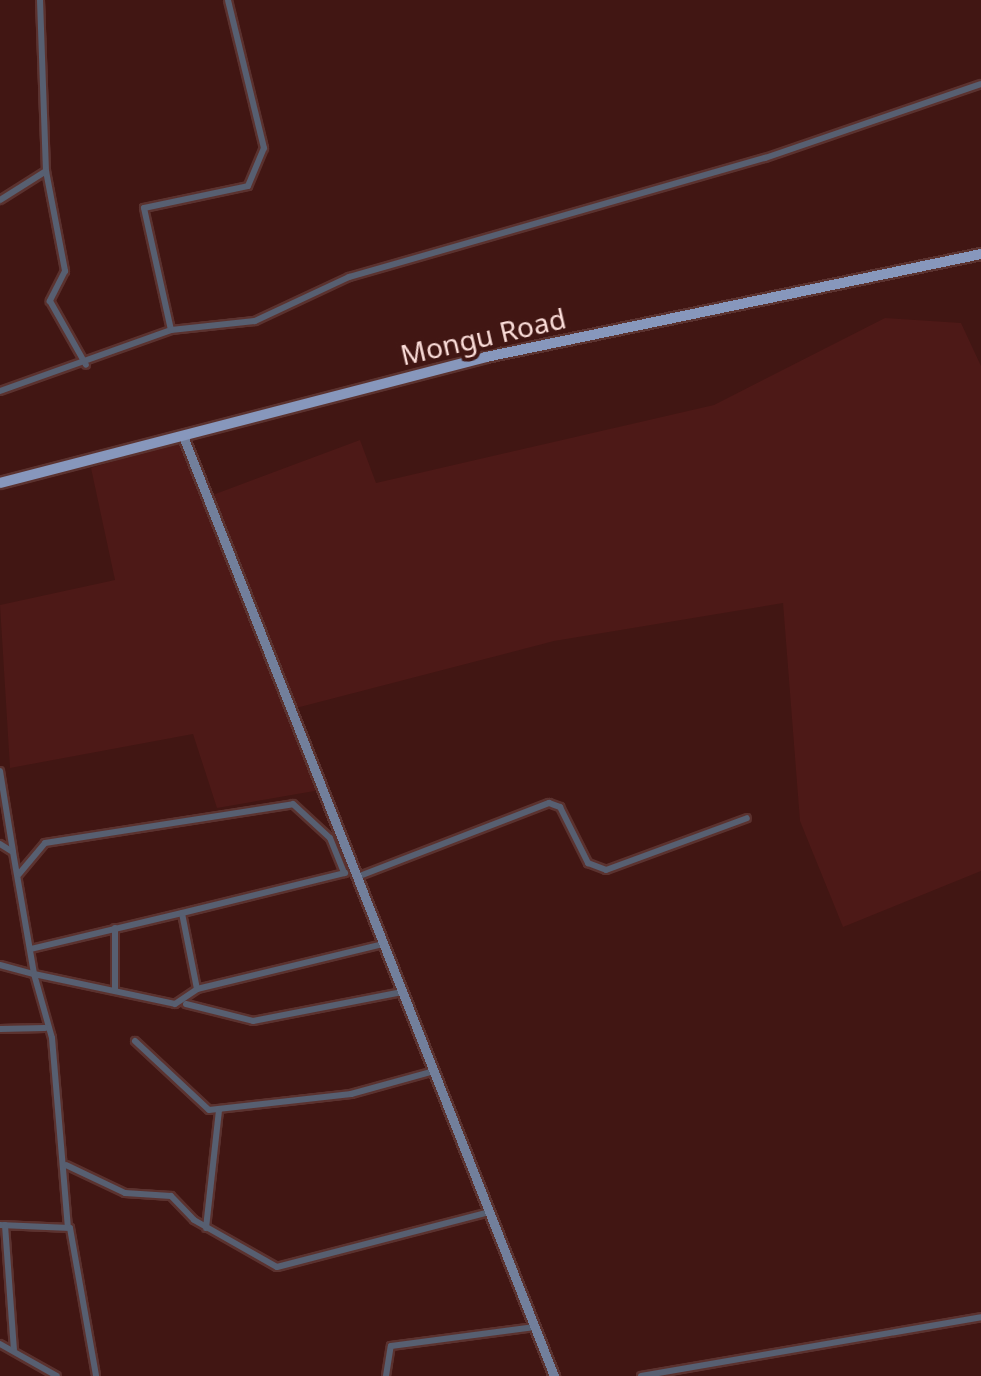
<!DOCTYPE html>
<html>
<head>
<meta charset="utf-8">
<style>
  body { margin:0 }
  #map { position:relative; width:981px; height:1376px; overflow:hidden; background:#411613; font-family:"Noto Sans",sans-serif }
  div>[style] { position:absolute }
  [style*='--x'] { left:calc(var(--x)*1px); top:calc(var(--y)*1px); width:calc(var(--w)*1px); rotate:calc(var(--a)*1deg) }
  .built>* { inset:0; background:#4d1917 }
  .roads { filter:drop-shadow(2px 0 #5b322f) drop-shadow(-2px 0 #5b322f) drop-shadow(0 2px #5b322f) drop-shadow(0 -2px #5b322f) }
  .street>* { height:6px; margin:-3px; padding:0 3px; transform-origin:3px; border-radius:3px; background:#575f71 }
  .secondary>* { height:9px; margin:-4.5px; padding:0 4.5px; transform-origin:4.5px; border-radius:4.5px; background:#727f9b }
  .primary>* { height:10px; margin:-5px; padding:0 5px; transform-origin:5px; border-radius:5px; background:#8797bc }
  span { translate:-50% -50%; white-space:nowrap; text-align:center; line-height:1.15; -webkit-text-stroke:8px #411613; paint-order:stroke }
  .street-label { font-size:28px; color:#fbddd9 }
</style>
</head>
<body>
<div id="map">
  <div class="built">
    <div style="clip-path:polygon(885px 318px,961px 323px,981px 366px,981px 871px,843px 927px,800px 821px,783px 603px,554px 641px,296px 708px,326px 789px,217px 808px,193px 734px,10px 768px,0 605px,115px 580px,91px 468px,179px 441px,202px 499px,360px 440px,376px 483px,714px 405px)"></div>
  </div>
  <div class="roads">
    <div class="street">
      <div style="--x:40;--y:0;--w:171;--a:88"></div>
      <div style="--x:46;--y:171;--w:102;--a:79.2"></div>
      <div style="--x:65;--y:271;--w:34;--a:117"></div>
      <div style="--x:50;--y:301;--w:73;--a:60.6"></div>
      <div style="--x:0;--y:200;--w:54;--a:-32.2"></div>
      <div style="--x:171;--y:330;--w:125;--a:-102.5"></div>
      <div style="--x:144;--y:208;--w:106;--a:-11.9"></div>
      <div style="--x:248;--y:186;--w:41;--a:-67.2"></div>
      <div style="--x:264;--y:148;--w:152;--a:-103.7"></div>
      <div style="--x:0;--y:391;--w:182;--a:-19.6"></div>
      <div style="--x:171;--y:330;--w:84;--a:-6.1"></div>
      <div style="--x:255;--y:321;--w:104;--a:-25.1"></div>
      <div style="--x:349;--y:277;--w:433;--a:-16"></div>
      <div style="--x:765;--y:158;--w:228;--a:-18.9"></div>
      <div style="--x:0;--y:771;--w:81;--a:80.8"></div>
      <div style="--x:0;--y:844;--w:15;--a:32"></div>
      <div style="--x:13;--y:852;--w:124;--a:80.2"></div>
      <div style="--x:34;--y:974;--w:144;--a:12"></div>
      <div style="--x:175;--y:1004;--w:27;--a:-34"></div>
      <div style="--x:197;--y:989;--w:77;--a:-101.2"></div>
      <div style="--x:182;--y:913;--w:155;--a:166.6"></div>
      <div style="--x:19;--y:874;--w:40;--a:-50"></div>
      <div style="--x:45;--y:843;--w:251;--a:-8.9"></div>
      <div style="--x:293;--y:804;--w:50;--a:42.6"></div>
      <div style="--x:330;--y:838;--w:38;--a:68"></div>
      <div style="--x:357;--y:877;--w:206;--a:-21.1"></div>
      <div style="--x:549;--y:803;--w:12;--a:20"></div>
      <div style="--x:560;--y:807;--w:63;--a:63.4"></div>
      <div style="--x:588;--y:863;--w:19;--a:21"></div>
      <div style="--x:606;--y:870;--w:150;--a:-20.2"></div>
      <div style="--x:182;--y:913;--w:168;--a:-13.8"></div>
      <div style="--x:0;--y:965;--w:35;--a:15"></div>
      <div style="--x:34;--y:974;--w:66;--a:74.3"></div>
      <div style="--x:52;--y:1038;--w:190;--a:85.2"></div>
      <div style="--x:197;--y:989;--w:191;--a:-13.6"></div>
      <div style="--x:115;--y:991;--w:63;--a:-90"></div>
      <div style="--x:186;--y:1004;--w:69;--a:14.2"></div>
      <div style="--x:253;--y:1021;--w:152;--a:-11"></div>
      <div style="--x:0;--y:1029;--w:45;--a:-1.3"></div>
      <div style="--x:135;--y:1041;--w:101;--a:43"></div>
      <div style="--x:209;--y:1110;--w:143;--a:-6.4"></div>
      <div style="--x:351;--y:1094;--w:86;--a:-15.5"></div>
      <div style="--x:66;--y:1165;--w:65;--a:25.4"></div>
      <div style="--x:125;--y:1193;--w:46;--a:3.7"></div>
      <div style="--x:171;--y:1196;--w:33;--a:46"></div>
      <div style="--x:194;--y:1220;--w:95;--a:29.5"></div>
      <div style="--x:277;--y:1267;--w:219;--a:-14.5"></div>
      <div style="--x:0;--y:1225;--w:70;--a:2.5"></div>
      <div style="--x:70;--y:1228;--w:150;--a:80"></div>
      <div style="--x:5;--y:1225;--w:125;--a:85.9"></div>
      <div style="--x:206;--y:1228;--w:119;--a:-83.7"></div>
      <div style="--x:0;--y:1344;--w:65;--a:29.3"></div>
      <div style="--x:386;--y:1376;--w:30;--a:-81"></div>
      <div style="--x:391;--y:1346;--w:145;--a:-7.5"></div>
      <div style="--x:641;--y:1376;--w:345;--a:-9.8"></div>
    </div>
    <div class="secondary">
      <div style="--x:183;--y:436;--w:1011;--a:68.46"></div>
    </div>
    <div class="primary">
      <div style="--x:0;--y:483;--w:502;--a:-14.53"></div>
      <div style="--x:486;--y:357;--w:506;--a:-11.75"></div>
    </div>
  </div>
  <div class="street-label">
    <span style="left:483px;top:336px;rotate:-13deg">Mongu Road</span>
  </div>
</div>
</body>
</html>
